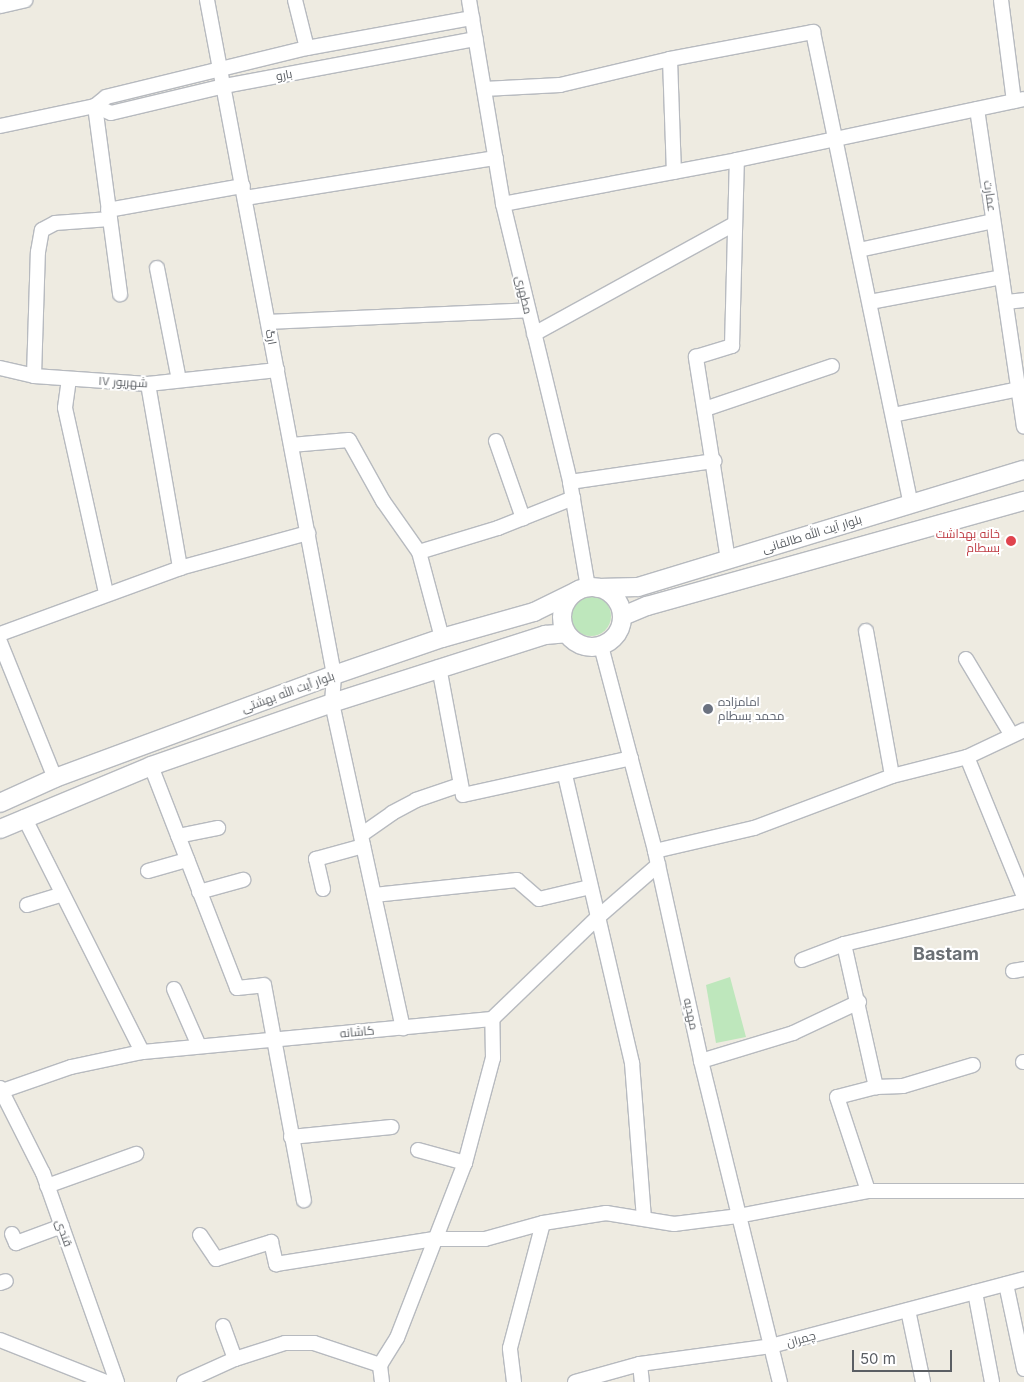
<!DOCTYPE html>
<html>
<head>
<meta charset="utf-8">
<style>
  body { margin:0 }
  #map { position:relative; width:1024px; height:1382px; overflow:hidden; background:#eeebe1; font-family:Inter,Cairo,sans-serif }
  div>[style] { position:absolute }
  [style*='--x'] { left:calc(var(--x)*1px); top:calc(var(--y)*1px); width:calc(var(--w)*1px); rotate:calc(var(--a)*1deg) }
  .green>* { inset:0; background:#bee7bc }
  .round { border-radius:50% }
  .roads { filter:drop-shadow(1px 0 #b7babf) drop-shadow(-1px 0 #b7babf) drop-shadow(0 1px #b7babf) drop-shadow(0 -1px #b7babf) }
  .minor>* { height:14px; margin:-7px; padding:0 7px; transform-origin:7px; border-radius:7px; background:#fff }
  .tertiary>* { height:18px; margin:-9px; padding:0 9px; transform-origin:9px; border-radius:9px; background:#fff }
  .tertiary>.ring { margin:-9px; padding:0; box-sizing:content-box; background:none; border:18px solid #fff; border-radius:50% }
  .dots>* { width:14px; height:14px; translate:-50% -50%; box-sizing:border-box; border:2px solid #fff; border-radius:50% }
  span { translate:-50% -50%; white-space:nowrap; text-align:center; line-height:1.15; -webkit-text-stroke:4px #fff; paint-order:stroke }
  .street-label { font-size:12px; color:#5a5e63 }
  .health-label { font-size:12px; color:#be3a42 }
  .right { translate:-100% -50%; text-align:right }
  .worship-label { font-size:12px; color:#5b616d }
  .left { translate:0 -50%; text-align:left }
  .district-label { font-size:18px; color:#6b7075; font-weight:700 }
  .scale { position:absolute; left:852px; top:1350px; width:100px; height:22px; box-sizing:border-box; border:2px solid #5a5e63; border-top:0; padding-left:6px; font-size:15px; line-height:18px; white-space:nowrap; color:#5a5e63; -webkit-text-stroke:4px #fff; paint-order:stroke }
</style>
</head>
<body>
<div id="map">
  <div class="green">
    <div class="round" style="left:571px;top:596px;width:40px;height:40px"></div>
    <div style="clip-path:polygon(730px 977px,746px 1037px,716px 1043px,706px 985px)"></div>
  </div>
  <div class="roads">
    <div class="minor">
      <div style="--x:207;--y:0;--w:687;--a:79.34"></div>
      <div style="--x:334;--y:675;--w:28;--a:94"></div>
      <div style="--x:332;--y:703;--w:333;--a:77.7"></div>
      <div style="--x:295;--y:0;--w:49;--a:76"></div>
      <div style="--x:469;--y:0;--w:207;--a:80.5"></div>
      <div style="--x:503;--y:204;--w:286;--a:76.4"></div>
      <div style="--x:570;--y:482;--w:107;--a:80.3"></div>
      <div style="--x:1001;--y:0;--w:102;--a:82.7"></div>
      <div style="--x:0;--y:6;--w:26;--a:-13"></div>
      <div style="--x:670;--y:59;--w:113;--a:88"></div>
      <div style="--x:484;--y:89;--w:76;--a:-3"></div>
      <div style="--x:560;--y:85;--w:113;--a:-13.3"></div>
      <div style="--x:670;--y:59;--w:146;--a:-10.7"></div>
      <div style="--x:813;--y:32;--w:482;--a:78.3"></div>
      <div style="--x:95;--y:106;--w:17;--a:24"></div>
      <div style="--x:111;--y:113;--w:116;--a:-13.4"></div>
      <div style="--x:224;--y:86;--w:256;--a:-10.6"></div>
      <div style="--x:95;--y:106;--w:190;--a:82.4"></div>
      <div style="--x:977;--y:109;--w:321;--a:81.6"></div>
      <div style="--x:0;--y:126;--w:97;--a:-11.9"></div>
      <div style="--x:95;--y:106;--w:14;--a:-39"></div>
      <div style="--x:106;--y:97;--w:207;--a:-13.7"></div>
      <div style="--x:307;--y:48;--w:168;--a:-10.3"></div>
      <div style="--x:245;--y:198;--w:254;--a:-9.1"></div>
      <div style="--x:503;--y:204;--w:238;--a:-10.6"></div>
      <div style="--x:737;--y:160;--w:293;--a:-12"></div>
      <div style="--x:108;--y:210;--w:137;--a:-10.1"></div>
      <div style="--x:859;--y:250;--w:137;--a:-12.2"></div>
      <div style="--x:157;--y:268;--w:114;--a:78.9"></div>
      <div style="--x:870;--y:302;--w:134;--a:-10.7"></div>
      <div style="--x:1006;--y:302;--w:18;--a:-6"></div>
      <div style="--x:268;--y:322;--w:260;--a:-2.6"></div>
      <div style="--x:534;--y:334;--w:228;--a:-28.8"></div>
      <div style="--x:0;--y:368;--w:35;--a:13"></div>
      <div style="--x:34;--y:376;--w:114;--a:4"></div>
      <div style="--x:148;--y:384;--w:130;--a:-6.2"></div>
      <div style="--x:34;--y:376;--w:124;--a:-88.2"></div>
      <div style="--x:38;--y:252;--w:22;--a:-80"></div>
      <div style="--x:42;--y:230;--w:15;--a:-28"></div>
      <div style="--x:55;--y:223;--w:55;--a:-4.2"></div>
      <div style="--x:69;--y:379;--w:29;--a:98"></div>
      <div style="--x:65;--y:408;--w:189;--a:77.5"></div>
      <div style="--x:148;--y:384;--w:187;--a:80.1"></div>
      <div style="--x:705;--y:409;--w:134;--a:-18.7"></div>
      <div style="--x:893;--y:415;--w:128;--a:-11.7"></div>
      <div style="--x:496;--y:441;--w:82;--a:70.7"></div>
      <div style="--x:291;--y:445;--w:58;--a:-4.9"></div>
      <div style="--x:349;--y:440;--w:70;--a:60.9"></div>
      <div style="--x:383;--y:501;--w:62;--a:54.8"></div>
      <div style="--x:419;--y:552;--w:89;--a:75"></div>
      <div style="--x:570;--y:482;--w:146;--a:-8.3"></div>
      <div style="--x:419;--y:552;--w:83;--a:-16.9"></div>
      <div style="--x:498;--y:528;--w:81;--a:-21.8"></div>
      <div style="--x:728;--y:560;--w:206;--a:-99"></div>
      <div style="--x:696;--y:357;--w:38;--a:-17"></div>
      <div style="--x:732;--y:346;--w:186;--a:-88.5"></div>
      <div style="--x:866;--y:631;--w:147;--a:79.8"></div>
      <div style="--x:0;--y:634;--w:192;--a:-20.1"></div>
      <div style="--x:180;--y:568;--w:133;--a:-15.3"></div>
      <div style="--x:0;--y:642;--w:147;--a:68"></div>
      <div style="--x:601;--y:646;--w:212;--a:75.2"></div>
      <div style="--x:655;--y:851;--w:215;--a:77.6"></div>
      <div style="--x:701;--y:1061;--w:331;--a:76.2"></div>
      <div style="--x:966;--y:659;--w:87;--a:59"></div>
      <div style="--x:439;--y:667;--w:130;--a:79.4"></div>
      <div style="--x:463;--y:795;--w:172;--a:-12.4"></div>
      <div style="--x:967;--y:757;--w:151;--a:67.8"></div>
      <div style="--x:151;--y:766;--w:238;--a:68.8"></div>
      <div style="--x:237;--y:988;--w:27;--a:-6"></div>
      <div style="--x:264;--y:985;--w:219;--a:79.5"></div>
      <div style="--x:565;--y:775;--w:296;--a:76.9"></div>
      <div style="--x:632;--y:1063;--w:155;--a:85.6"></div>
      <div style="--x:24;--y:817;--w:263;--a:63.3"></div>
      <div style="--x:361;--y:835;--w:38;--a:-35"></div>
      <div style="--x:392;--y:813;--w:27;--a:-28"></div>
      <div style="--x:416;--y:800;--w:46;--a:-18.8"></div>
      <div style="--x:178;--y:836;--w:41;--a:-11.3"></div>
      <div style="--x:655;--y:851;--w:102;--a:-13.1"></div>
      <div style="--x:754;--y:828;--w:147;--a:-20.6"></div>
      <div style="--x:892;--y:776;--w:77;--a:-14.2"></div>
      <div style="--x:967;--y:757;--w:63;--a:-25.3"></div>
      <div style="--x:148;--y:871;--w:41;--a:-15.8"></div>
      <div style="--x:323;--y:889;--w:31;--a:-103"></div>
      <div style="--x:316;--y:859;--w:49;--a:-15.5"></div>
      <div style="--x:199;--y:892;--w:46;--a:-15.3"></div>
      <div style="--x:374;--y:895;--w:144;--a:-6"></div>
      <div style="--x:517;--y:880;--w:29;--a:41"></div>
      <div style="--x:539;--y:899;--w:52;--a:-13.2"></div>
      <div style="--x:27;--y:905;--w:37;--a:-17"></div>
      <div style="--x:844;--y:944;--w:147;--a:77.4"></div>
      <div style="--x:876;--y:1087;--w:40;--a:165.6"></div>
      <div style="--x:837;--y:1097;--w:99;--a:71.7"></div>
      <div style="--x:802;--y:960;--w:45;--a:-20.9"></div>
      <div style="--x:844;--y:944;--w:185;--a:-13.4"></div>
      <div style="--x:1013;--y:971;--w:11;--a:-10"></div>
      <div style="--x:174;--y:989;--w:62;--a:66.3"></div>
      <div style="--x:701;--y:1061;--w:96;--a:-16.9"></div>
      <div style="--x:793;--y:1033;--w:73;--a:-25.2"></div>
      <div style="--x:1023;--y:1062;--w:1;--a:0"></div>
      <div style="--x:876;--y:1087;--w:27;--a:-2"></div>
      <div style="--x:903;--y:1086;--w:73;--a:-16.7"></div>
      <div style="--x:0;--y:1088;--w:95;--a:63.2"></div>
      <div style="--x:43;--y:1173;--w:222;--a:70.5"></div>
      <div style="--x:2;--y:1091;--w:73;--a:-19.2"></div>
      <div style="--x:71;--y:1067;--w:73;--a:-11.9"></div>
      <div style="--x:142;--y:1052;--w:352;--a:-5.4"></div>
      <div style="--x:492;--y:1019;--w:146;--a:-43.9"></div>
      <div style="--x:597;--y:918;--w:81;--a:-41"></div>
      <div style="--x:291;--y:1137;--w:101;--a:-5.7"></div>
      <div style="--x:418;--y:1150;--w:49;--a:15.5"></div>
      <div style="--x:47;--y:1186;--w:95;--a:-19.8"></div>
      <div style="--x:12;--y:1234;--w:10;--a:66"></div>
      <div style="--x:16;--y:1243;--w:49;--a:-20.3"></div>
      <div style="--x:200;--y:1235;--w:29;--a:56"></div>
      <div style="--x:216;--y:1259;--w:58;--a:-17.2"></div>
      <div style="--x:271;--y:1242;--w:23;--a:77"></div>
      <div style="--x:276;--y:1264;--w:160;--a:-9"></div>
      <div style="--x:434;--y:1239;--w:51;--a:0"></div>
      <div style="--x:485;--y:1239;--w:60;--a:-15.4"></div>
      <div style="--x:543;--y:1223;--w:64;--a:-9"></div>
      <div style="--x:606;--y:1213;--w:69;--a:9.2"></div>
      <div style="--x:674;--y:1224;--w:64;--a:-7.1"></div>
      <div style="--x:738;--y:1216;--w:132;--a:-10.9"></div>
      <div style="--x:868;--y:1191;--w:156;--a:0"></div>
      <div style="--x:0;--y:1283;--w:6;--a:-18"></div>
      <div style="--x:1006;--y:1284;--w:87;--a:78"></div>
      <div style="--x:975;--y:1292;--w:92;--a:79.3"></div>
      <div style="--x:908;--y:1310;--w:74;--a:78.2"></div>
      <div style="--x:223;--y:1326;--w:35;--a:70"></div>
      <div style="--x:0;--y:1340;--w:114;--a:21.6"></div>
      <div style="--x:640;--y:1364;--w:18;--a:84"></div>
      <div style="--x:184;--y:1382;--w:56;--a:-24.3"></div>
      <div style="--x:235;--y:1359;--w:52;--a:-17.7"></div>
      <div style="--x:285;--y:1343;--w:29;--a:0"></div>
      <div style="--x:314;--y:1343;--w:70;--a:18.4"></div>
      <div style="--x:382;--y:1382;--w:17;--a:-97"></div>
      <div style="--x:380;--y:1365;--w:32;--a:-58"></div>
      <div style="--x:397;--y:1338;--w:188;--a:-68.8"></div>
      <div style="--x:465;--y:1163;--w:109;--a:-75.1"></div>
      <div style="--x:493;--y:1058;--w:39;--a:-91"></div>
      <div style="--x:514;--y:1382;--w:34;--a:-97"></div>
      <div style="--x:510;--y:1348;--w:129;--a:-75.2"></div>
      <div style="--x:575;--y:1382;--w:67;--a:-15.5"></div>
      <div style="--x:640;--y:1364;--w:132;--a:-7.8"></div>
      <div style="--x:771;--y:1346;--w:262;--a:-14.8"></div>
    </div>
    <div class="tertiary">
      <div class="ring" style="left:562px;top:587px;width:42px;height:42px"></div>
      <div style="--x:598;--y:588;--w:40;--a:-1.4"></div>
      <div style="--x:638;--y:587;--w:403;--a:-16.9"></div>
      <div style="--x:623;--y:616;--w:26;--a:-23"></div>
      <div style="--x:647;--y:606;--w:391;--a:-15.6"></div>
      <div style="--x:0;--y:803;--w:60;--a:-24.4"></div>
      <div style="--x:55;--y:778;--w:297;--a:-20.3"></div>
      <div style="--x:334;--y:675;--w:114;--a:-18.9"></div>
      <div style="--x:442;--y:638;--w:96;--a:-15.8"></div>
      <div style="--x:534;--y:612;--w:50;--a:-26.1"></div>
      <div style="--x:0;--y:829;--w:164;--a:-22.6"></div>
      <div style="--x:151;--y:766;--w:192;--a:-19.2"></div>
      <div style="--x:332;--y:703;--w:224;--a:-17.7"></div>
      <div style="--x:545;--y:635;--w:21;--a:-5"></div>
    </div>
  </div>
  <div class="dots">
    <div style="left:1011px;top:541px;background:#e0444e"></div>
    <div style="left:708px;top:709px;background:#6b7280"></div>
  </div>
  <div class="street-label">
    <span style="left:284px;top:75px;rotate:-11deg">بارو</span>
    <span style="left:990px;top:196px;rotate:82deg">عمارت</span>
    <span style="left:524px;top:295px;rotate:77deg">مطهری</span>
    <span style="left:271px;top:337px;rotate:79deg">ارگ</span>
    <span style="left:123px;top:382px;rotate:3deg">۱۷ شهریور</span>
    <span style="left:812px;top:534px;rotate:-17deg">بلوار آیت الله طالقانی</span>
    <span style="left:288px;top:692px;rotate:-20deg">بلوار آیت الله بهشتی</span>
    <span style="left:691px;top:1014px;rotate:78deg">مهدیه</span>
    <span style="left:357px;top:1032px;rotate:-5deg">کاشانه</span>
    <span style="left:64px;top:1233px;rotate:70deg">قندی</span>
    <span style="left:801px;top:1339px;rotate:-15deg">چمران</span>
  </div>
  <div class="health-label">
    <span class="right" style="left:1000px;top:541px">خانه بهداشت<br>بسطام</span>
  </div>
  <div class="worship-label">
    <span class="left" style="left:718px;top:709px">امامزاده<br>محمد بسطام</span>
  </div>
  <div class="district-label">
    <span style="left:946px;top:954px">Bastam</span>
  </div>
  <div class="scale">50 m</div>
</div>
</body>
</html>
